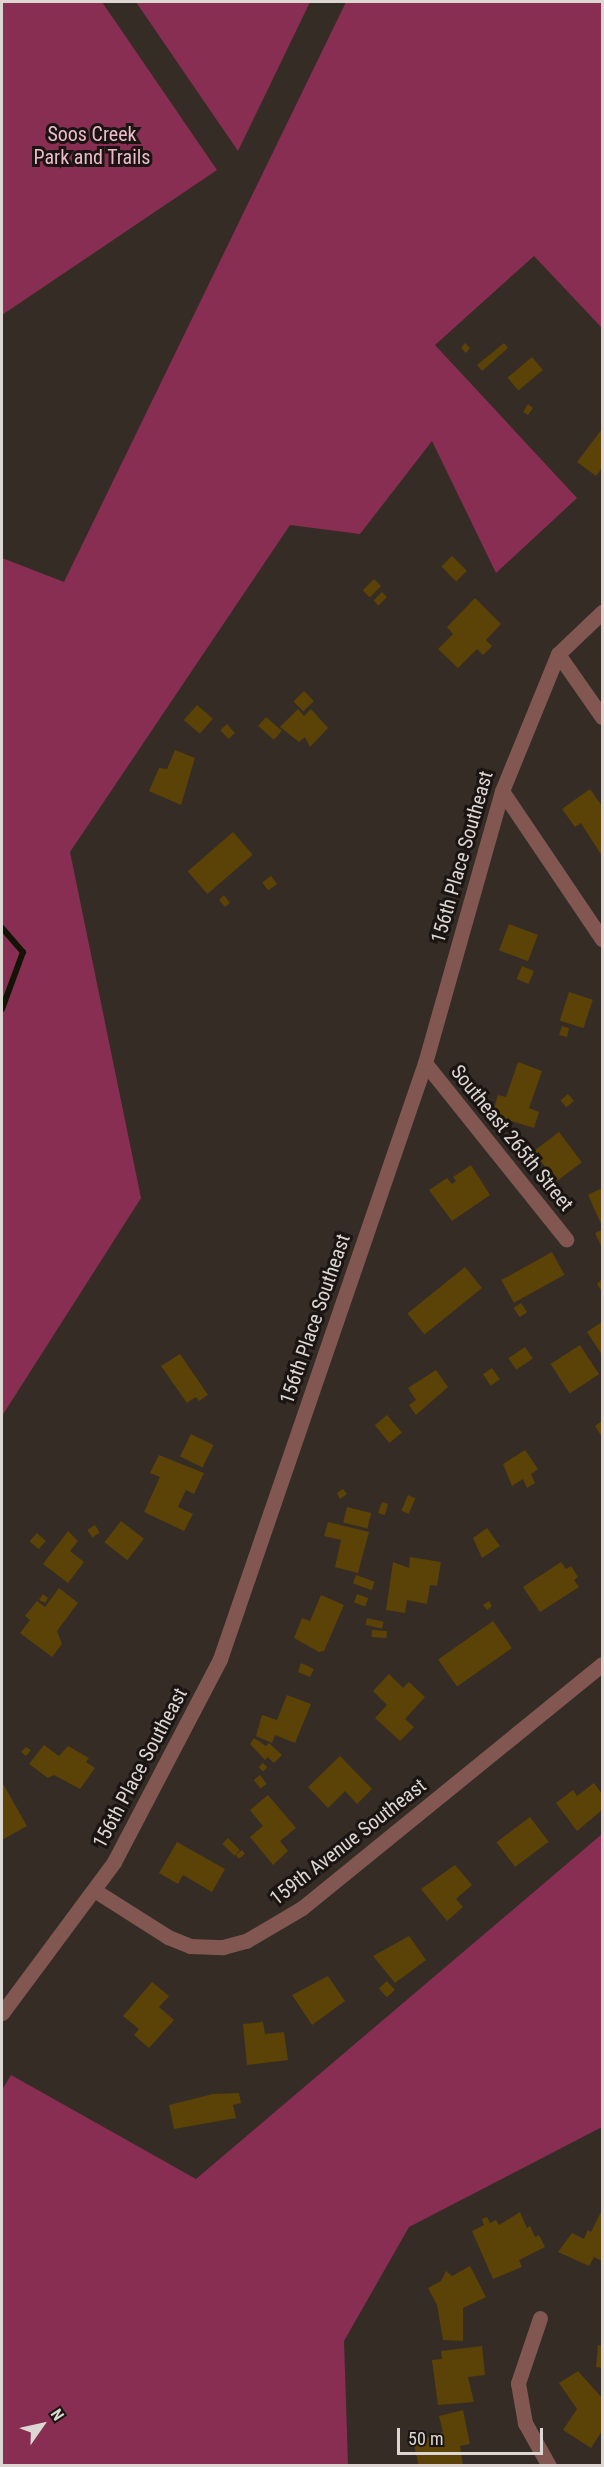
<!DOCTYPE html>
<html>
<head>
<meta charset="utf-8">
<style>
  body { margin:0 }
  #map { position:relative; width:604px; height:2467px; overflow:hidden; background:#352c26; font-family:"Roboto Condensed",sans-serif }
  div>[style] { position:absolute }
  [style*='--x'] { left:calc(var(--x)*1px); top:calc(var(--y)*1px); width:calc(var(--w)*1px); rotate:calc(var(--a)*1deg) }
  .green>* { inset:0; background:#882e52 }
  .stream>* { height:6px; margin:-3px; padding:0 3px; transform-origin:3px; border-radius:3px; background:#131306 }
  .building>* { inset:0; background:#5b4207; transform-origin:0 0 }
  .minor>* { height:15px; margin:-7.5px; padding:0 7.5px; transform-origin:7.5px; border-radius:7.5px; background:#825752 }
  span { translate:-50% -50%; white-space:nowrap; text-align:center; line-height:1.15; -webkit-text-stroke:6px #1a1513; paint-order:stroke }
  .park-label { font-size:20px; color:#efbaca }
  .street-label { font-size:20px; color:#ddd7d3 }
  .frame { position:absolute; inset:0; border:3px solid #ddd7d3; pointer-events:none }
  .north { position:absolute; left:12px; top:2395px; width:60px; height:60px; -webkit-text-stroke:4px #1a1513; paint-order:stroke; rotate:56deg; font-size:16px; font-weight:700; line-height:24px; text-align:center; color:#ddd7d3 }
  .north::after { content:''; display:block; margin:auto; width:21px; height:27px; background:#ddd7d3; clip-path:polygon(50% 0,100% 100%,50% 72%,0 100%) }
  .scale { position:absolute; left:397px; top:2428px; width:146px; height:27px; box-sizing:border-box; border:3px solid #ddd7d3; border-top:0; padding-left:8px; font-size:18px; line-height:21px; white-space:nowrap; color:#ddd7d3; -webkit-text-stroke:4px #1a1513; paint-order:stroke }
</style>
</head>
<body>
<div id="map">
  <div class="green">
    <div style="clip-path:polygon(2px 2px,102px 2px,217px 170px,2px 315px)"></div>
    <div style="clip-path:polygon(136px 2px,310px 2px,238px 151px)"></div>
    <div style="clip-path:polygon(346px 2px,602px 2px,602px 328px,534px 256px,435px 345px,577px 498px,496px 573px,432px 441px,360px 534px,290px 525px,70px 852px,141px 1198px,2px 1416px,2px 558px,64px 582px)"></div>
    <div style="clip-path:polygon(602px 1834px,602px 2127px,409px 2227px,344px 2341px,348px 2465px,2px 2465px,2px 2090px,11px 2075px,196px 2179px)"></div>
  </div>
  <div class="stream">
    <div style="--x:2;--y:928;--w:32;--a:49"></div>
    <div style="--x:23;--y:952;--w:61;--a:110.2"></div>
  </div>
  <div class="building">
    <div style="clip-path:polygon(465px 343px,470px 348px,466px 353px,461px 348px)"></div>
    <div style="clip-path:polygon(504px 343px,508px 348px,482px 371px,477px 365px)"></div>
    <div style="left:532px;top:357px;width:17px;height:32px;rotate:50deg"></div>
    <div style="clip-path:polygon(528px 404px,533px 408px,528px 415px,523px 412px)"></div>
    <div style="clip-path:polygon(602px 429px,602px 468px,596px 476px,577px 462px)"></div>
    <div style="left:452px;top:556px;width:21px;height:15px;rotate:45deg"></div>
    <div style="left:374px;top:579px;width:10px;height:16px;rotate:45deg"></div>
    <div style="left:382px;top:592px;width:7px;height:12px;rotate:45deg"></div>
    <div style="clip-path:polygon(475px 598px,501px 624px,486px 640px,492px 646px,483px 655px,477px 649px,458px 668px,438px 649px,453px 634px,447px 627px)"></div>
    <div style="left:304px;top:691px;width:14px;height:15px;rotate:45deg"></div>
    <div style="left:197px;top:705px;width:21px;height:20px;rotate:41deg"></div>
    <div style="clip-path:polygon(298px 709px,304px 716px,311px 709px,328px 728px,310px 747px,305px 737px,299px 742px,280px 727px)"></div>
    <div style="left:266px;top:717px;width:21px;height:12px;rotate:41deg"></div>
    <div style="left:227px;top:724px;width:12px;height:9px;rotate:48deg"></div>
    <div style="clip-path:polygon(175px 750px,195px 758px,181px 805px,149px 791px,159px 768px,167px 769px)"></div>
    <div style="clip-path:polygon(590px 789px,602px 806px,602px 856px,581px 823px,575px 827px,562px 809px)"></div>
    <div style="left:233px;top:832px;width:30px;height:60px;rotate:49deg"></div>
    <div style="left:271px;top:876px;width:10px;height:11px;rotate:53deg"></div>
    <div style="clip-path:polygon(224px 895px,230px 903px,225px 907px,219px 900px)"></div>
    <div style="left:509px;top:924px;width:31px;height:28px;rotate:21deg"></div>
    <div style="left:522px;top:966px;width:13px;height:14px;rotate:23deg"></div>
    <div style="left:569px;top:992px;width:25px;height:30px;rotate:18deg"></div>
    <div style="clip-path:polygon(562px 1026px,569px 1028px,567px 1037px,559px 1035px)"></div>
    <div style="clip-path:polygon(518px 1062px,542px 1071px,529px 1108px,539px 1112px,534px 1128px,492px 1115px,498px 1095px,506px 1097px)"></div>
    <div style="left:568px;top:1094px;width:9px;height:10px;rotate:49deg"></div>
    <div style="left:559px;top:1132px;width:38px;height:32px;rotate:53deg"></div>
    <div style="clip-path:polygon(471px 1165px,490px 1195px,452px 1221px,429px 1190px,447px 1178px,452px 1184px,456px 1181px,453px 1177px)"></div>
    <div style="clip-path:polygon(602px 1188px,602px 1226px,588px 1195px)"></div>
    <div style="clip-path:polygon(602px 1230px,602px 1248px,595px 1233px)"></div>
    <div style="left:552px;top:1252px;width:26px;height:58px;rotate:61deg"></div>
    <div style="left:465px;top:1267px;width:27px;height:74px;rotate:51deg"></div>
    <div style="clip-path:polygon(602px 1279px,602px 1292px,597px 1284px)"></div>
    <div style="left:521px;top:1303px;width:11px;height:9px;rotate:56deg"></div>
    <div style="clip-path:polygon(602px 1322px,602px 1355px,587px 1332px)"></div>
    <div style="left:580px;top:1345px;width:35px;height:35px;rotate:57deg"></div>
    <div style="left:525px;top:1347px;width:14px;height:20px;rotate:56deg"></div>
    <div style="clip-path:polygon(180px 1354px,208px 1395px,199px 1401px,196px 1397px,187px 1403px,161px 1366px)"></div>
    <div style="left:492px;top:1368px;width:14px;height:11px;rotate:56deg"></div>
    <div style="clip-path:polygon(436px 1370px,448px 1387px,416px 1415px,409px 1405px,416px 1400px,408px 1388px)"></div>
    <div style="left:387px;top:1415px;width:23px;height:16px;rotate:50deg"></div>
    <div style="clip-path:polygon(602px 1421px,602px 1437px,595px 1426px)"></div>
    <div style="left:191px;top:1434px;width:25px;height:25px;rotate:26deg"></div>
    <div style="clip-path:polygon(525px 1450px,538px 1469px,531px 1474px,535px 1483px,527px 1488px,523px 1479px,512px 1486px,503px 1464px)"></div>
    <div style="clip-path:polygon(159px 1455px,204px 1473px,194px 1494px,186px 1490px,178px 1507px,193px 1514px,184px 1531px,144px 1512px,160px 1477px,150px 1473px)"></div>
    <div style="clip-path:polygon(343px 1489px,347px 1494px,340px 1499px,337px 1493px)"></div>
    <div style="left:408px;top:1495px;width:8px;height:17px;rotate:23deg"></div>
    <div style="clip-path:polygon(382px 1502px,388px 1504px,385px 1515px,378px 1513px)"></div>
    <div style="left:347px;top:1507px;width:25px;height:16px;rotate:14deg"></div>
    <div style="left:121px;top:1521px;width:29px;height:27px;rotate:38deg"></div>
    <div style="clip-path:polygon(328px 1522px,369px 1532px,358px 1573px,335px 1567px,341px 1540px,324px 1536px)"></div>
    <div style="left:95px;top:1525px;width:9px;height:9px;rotate:58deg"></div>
    <div style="clip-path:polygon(487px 1528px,500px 1546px,482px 1558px,473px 1538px)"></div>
    <div style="clip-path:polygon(68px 1531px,78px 1541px,70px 1551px,84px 1562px,68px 1583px,43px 1564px)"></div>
    <div style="left:37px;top:1533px;width:12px;height:11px;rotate:42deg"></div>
    <div style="clip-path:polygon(410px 1557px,441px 1562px,437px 1586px,430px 1585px,427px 1604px,407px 1600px,405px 1613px,386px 1610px,393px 1562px,409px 1568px)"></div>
    <div style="clip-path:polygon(561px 1562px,566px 1569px,571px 1566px,578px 1577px,574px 1580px,579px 1587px,540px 1612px,523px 1587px)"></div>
    <div style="left:356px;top:1575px;width:20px;height:9px;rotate:20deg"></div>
    <div style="clip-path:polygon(59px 1588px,78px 1603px,57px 1631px,62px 1644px,52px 1657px,20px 1633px,30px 1620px,25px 1616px,37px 1601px,45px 1607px)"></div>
    <div style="clip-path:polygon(43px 1594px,48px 1598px,45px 1603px,39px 1600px)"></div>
    <div style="left:357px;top:1594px;width:12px;height:9px;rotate:20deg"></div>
    <div style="clip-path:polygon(321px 1595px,344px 1605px,324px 1651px,319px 1652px,294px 1638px,302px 1618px,310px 1621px)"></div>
    <div style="clip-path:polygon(489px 1601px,492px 1606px,487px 1610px,483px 1605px)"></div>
    <div style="left:367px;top:1618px;width:17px;height:7px;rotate:13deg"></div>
    <div style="left:493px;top:1621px;width:33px;height:67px;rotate:55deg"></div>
    <div style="left:372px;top:1630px;width:15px;height:7px;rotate:4deg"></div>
    <div style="clip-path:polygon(301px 1663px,314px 1669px,310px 1677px,298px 1672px)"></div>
    <div style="clip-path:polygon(389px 1674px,403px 1688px,409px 1682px,425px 1697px,405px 1719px,414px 1727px,400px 1741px,375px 1718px,387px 1705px,373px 1691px)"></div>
    <div style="clip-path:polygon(287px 1695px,311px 1704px,295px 1743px,275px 1735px,272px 1743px,256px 1736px,262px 1715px,277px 1720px)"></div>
    <div style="clip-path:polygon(254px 1738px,266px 1746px,269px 1743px,282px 1755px,274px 1763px,268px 1757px,265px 1760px,250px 1744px)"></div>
    <div style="clip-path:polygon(44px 1745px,59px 1756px,68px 1746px,89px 1758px,86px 1762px,95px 1768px,80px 1789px,54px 1775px,48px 1778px,29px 1764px)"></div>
    <div style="clip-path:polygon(26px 1747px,31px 1750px,26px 1756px,21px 1752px)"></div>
    <div style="clip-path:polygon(340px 1756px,372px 1789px,357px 1804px,345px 1791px,328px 1808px,308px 1787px)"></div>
    <div style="left:263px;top:1763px;width:6px;height:6px;rotate:45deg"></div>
    <div style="left:260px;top:1775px;width:11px;height:8px;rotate:52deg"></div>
    <div style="clip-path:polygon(2px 1782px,27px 1826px,2px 1840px)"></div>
    <div style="clip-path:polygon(594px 1783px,602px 1794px,602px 1810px,577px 1831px,556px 1803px,573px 1790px,577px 1796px)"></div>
    <div style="clip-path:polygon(268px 1795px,296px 1828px,280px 1841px,288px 1851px,273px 1865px,250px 1837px,263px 1826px,250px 1810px)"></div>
    <div style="left:530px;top:1817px;width:31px;height:42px;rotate:53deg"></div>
    <div style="left:228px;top:1838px;width:17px;height:8px;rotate:45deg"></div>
    <div style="clip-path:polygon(177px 1842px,225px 1869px,212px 1892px,183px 1875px,178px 1884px,159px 1873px)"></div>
    <div style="left:242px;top:1850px;width:5px;height:8px;rotate:53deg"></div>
    <div style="clip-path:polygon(455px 1865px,472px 1885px,456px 1899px,463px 1907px,447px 1921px,421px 1889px)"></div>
    <div style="clip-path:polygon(409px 1936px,426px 1960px,395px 1983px,373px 1956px)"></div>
    <div style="clip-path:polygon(328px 1976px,345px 2001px,312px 2025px,292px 1995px)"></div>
    <div style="left:387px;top:1981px;width:12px;height:11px;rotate:48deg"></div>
    <div style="clip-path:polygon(152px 1982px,169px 1996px,159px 2007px,174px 2020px,149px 2048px,134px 2035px,139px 2029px,123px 2016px)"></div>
    <div style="clip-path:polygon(263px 2022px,265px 2034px,284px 2032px,288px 2060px,247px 2065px,243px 2024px)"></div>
    <div style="clip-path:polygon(239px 2093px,241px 2103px,233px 2105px,236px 2118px,174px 2129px,169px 2105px,213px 2094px)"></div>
    <div style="clip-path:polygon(602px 2210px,602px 2261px,594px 2257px,589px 2266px,558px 2252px,572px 2233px,584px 2239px,588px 2230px,591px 2232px)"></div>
    <div style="clip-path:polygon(520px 2212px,527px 2228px,530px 2226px,535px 2237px,539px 2235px,545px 2247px,519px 2260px,522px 2267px,493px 2279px,472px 2231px,484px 2225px,482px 2219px,487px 2217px,490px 2223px,496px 2220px,499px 2225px)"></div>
    <div style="clip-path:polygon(470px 2266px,486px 2297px,463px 2308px,463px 2341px,443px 2340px,437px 2305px,428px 2288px,441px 2281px,446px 2271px,452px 2276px)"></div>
    <div style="clip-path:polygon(598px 2345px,602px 2346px,602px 2368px,596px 2367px)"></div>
    <div style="clip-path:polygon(482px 2346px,485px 2375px,468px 2377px,474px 2402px,438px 2405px,432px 2360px,442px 2359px,441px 2351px)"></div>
    <div style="clip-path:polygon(578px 2371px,602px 2398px,602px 2431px,591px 2448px,563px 2430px,577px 2409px,559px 2383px)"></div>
    <div style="clip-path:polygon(463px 2410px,470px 2444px,460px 2446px,463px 2466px,419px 2466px,413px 2442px,443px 2432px,439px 2416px)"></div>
  </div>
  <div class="minor">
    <div style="--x:558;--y:654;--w:77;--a:55.1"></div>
    <div style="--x:502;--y:791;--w:179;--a:56"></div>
    <div style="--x:425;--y:1063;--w:226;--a:51.3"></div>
    <div style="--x:94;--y:1890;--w:88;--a:32.4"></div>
    <div style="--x:168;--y:1937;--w:24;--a:22"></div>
    <div style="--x:190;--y:1946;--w:33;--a:2"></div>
    <div style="--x:223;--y:1947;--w:24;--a:-15"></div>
    <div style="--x:246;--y:1941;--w:65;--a:-30.5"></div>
    <div style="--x:302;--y:1908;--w:387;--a:-39.1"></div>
    <div style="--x:2;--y:2013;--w:188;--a:-53.4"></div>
    <div style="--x:114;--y:1862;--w:229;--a:-62.4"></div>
    <div style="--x:220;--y:1659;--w:630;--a:-71.02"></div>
    <div style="--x:425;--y:1063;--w:283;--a:-74.2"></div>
    <div style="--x:502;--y:791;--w:148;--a:-67.8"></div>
    <div style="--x:558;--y:654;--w:61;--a:-43.7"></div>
    <div style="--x:540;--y:2318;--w:69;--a:108.7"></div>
    <div style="--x:518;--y:2383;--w:41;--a:80.1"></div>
    <div style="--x:525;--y:2423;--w:49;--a:60.8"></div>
  </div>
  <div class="park-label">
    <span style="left:92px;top:146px">Soos Creek<br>Park and Trails</span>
  </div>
  <div class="street-label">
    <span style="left:462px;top:857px;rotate:-74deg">156th Place Southeast</span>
    <span style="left:512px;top:1138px;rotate:51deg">Southeast 265th Street</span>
    <span style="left:315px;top:1319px;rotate:-71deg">156th Place Southeast</span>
    <span style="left:140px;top:1768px;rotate:-62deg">156th Place Southeast</span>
    <span style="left:348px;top:1842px;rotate:-38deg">159th Avenue Southeast</span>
  </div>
  <div class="frame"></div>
  <div class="north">N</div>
  <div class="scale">50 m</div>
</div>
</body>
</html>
